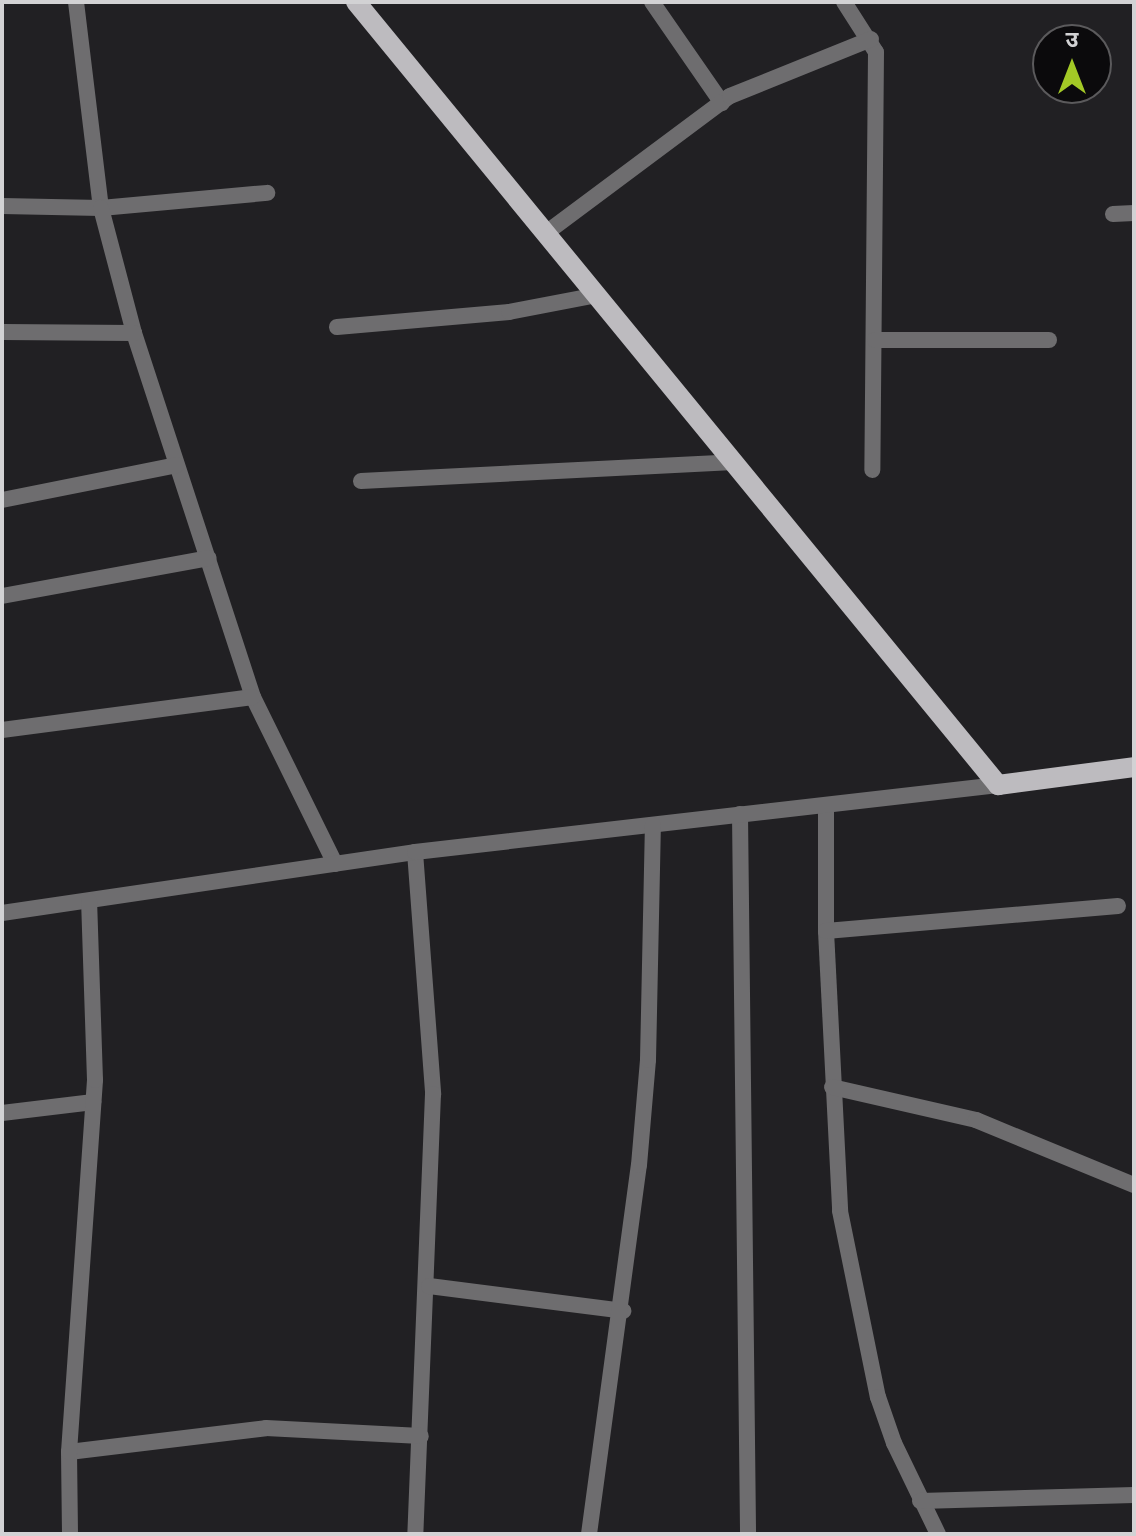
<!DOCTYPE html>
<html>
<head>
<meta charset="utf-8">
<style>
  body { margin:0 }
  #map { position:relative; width:1136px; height:1536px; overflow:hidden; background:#212023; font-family:Overpass,"Noto Sans Devanagari",sans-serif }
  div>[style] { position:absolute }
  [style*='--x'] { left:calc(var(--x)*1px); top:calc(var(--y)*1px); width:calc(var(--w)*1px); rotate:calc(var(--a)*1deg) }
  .minor>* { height:16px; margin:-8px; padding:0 8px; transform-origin:8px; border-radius:8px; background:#6e6d6f }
  .primary>* { height:20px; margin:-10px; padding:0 10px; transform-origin:10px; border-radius:10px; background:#bdbbbf }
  span { translate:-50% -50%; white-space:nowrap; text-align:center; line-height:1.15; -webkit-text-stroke:6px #0b0a0c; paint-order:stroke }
  .frame { position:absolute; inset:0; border:4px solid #d2d2d4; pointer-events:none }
  .north { position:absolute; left:1032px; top:24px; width:80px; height:80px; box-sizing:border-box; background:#0b0a0c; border:2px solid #5b5a5c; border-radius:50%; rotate:0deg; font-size:22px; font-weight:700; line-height:32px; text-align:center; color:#d2d2d4 }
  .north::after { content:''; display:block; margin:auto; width:28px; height:36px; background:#a3c926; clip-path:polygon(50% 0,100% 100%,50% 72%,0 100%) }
</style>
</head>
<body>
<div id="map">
  <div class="minor">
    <div style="--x:76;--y:2;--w:208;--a:83.1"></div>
    <div style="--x:101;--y:208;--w:167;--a:-5.2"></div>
    <div style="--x:652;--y:2;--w:123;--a:55.3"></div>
    <div style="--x:844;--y:2;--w:59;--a:57.4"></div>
    <div style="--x:876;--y:52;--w:418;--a:90.5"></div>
    <div style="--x:2;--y:206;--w:99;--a:1.2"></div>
    <div style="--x:101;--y:208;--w:129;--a:75.2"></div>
    <div style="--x:134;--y:333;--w:383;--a:71.9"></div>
    <div style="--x:253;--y:697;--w:186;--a:63.8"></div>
    <div style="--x:1113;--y:214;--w:21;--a:-3"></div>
    <div style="--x:546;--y:233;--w:229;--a:-36.7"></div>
    <div style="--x:730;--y:96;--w:152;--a:-22"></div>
    <div style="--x:337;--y:327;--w:173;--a:-5"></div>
    <div style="--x:509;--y:312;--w:90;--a:-10.9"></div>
    <div style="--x:2;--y:332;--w:132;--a:0.4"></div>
    <div style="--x:875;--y:340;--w:174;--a:0"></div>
    <div style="--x:361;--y:481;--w:373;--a:-2.9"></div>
    <div style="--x:2;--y:500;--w:178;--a:-11.3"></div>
    <div style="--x:2;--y:596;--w:210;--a:-10.4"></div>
    <div style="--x:2;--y:730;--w:253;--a:-7.5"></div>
    <div style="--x:826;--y:806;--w:125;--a:90"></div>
    <div style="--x:826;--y:931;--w:280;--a:87.1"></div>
    <div style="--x:840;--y:1211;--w:190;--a:78.5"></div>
    <div style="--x:878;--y:1397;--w:49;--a:70.8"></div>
    <div style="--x:894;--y:1443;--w:101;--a:64.2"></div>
    <div style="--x:740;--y:814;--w:720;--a:89.36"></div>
    <div style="--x:415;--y:852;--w:243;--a:85.7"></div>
    <div style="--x:433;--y:1094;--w:440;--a:92.3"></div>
    <div style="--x:2;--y:913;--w:417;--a:-8.4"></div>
    <div style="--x:415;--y:852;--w:587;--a:-6.56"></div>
    <div style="--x:826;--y:931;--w:293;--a:-4.9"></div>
    <div style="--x:832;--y:1087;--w:148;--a:12.9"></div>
    <div style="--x:976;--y:1120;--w:171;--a:22.4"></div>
    <div style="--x:2;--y:1113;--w:92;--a:-6.9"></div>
    <div style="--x:429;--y:1286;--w:196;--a:7.3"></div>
    <div style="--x:69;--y:1452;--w:198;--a:-6.9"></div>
    <div style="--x:266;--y:1428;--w:155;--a:3"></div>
    <div style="--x:920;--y:1501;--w:214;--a:-1.6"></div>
    <div style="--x:70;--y:1534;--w:82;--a:-90.7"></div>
    <div style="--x:69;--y:1452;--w:373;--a:-86"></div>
    <div style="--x:95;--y:1080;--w:179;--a:-91.9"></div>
    <div style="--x:589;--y:1534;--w:372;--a:-82.3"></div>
    <div style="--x:639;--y:1165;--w:105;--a:-85.1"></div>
    <div style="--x:648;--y:1060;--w:235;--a:-88.8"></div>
  </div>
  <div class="primary">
    <div style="--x:356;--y:2;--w:1013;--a:50.65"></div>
    <div style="--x:998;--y:785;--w:137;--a:-7.5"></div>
  </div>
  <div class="frame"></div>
  <div class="north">उ</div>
</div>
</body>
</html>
